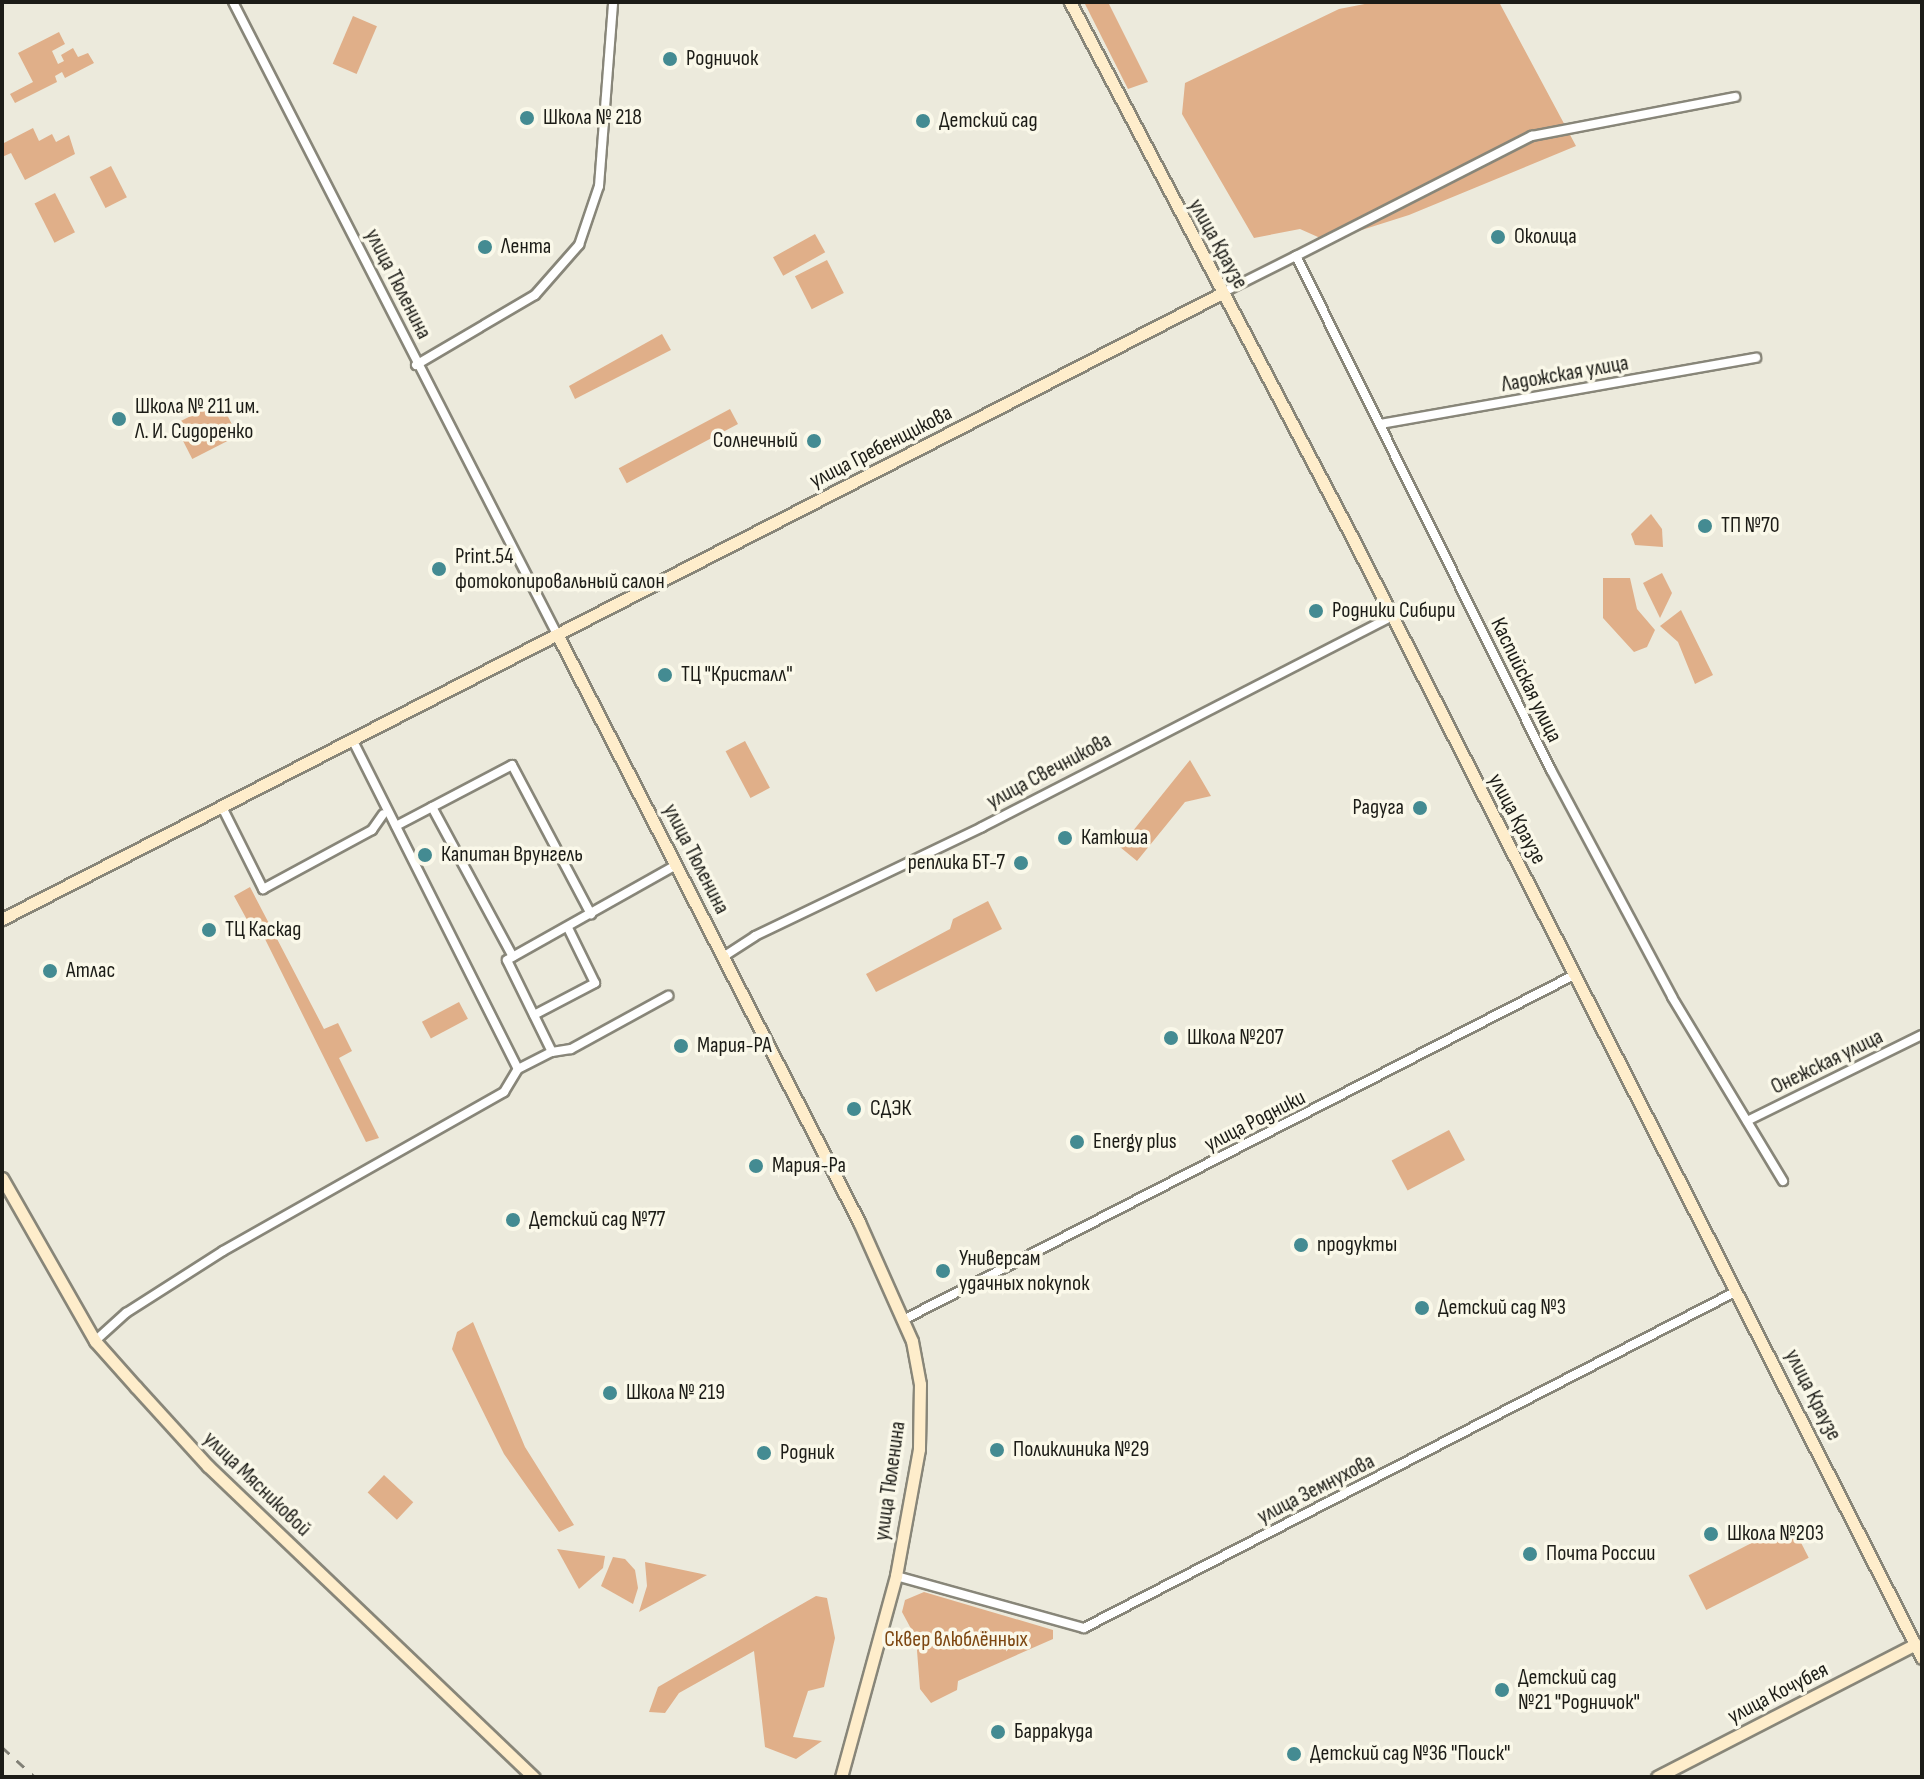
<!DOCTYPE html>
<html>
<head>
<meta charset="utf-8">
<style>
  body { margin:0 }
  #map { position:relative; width:1924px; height:1779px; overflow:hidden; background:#eceadc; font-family:"Sofia Sans Condensed",sans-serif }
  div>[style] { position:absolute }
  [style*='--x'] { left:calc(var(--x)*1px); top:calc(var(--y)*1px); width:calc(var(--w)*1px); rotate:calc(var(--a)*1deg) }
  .green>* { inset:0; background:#e0af89; transform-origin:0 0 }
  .roads { filter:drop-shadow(2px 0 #888679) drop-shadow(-2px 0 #888679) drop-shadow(0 2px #888679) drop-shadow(0 -2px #888679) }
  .street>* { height:8px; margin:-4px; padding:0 4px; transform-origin:4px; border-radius:4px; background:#fff }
  .secondary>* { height:11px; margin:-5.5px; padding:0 5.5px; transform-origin:5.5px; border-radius:5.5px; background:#feedcb }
  .rail>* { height:3px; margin-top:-1.5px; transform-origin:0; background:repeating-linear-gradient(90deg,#818076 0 10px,transparent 0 20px) }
  .dots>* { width:22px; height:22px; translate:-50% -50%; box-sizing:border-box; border:4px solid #faf8e9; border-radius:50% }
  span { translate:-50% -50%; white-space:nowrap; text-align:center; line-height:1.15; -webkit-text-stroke:7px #faf8e9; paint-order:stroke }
  .poi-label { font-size:22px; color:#1c1c17 }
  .left { translate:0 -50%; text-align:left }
  .right { translate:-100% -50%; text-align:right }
  .street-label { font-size:22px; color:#1c1c17 }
  .park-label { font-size:22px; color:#7d4712 }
  .frame { position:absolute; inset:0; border:4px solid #1c1c17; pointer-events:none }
</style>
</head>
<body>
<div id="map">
  <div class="green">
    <div style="clip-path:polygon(1084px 2px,1108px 2px,1148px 82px,1128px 89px)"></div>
    <div style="clip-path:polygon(1375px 2px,1499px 2px,1576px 146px,1409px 215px,1327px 241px,1300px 229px,1254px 238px,1182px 114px,1185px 83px,1339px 9px)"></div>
    <div style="left:353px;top:16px;width:26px;height:52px;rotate:23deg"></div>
    <div style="clip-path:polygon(59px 32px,65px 44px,52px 51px,58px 64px,64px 61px,61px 55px,73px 48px,78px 57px,88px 53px,94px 63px,65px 78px,62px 72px,55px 76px,57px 82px,15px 103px,10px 94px,33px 82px,18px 53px)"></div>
    <div style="clip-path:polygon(33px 128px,39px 141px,52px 134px,56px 142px,69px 135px,75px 154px,25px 180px,11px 153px,2px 157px,2px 144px)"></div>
    <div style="left:111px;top:166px;width:35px;height:24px;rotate:63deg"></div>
    <div style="left:55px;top:193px;width:44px;height:23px;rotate:63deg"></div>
    <div style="left:815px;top:234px;width:21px;height:48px;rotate:61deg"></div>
    <div style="left:827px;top:260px;width:37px;height:36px;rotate:63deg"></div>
    <div style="clip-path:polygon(662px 334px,671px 350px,575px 399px,569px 386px)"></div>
    <div style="left:220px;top:401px;width:39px;height:51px;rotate:63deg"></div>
    <div style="left:730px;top:409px;width:17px;height:126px;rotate:62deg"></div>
    <div style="clip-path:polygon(1651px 514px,1662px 529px,1663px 547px,1635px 545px,1631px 534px)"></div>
    <div style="clip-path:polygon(1662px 573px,1672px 593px,1660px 618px,1643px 583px)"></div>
    <div style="clip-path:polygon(1603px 578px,1630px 578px,1637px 609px,1655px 630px,1647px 647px,1634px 652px,1603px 618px)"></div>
    <div style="clip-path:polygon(1681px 610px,1713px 675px,1695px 684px,1678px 642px,1660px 626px)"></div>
    <div style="left:745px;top:741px;width:53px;height:22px;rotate:62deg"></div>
    <div style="clip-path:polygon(1190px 760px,1211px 796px,1185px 802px,1137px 861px,1120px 847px)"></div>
    <div style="clip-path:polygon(250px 887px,324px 1029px,338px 1023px,352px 1051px,339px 1058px,379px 1138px,366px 1142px,264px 937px,258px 940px,234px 896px)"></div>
    <div style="clip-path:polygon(988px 901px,1002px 929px,876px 992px,866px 974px,950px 929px,953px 919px)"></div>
    <div style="left:459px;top:1002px;width:19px;height:42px;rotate:62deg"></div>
    <div style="left:1449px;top:1130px;width:34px;height:65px;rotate:62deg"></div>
    <div style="clip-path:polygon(473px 1322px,525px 1447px,574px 1525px,559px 1532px,504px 1454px,452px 1349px,457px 1332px)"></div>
    <div style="left:384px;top:1475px;width:40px;height:24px;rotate:43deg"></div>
    <div style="left:1791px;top:1523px;width:39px;height:115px;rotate:63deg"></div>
    <div style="clip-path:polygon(557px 1549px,605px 1556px,603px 1568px,579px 1589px)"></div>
    <div style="clip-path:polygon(613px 1557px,625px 1559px,635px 1570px,638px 1588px,633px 1604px,601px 1586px)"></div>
    <div style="clip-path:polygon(645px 1562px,707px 1575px,639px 1612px,647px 1586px)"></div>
    <div style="clip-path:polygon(924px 1592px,1053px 1630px,1053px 1639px,958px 1681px,957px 1690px,931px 1703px,920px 1689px,916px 1638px,902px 1612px,905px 1600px)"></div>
    <div style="clip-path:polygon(816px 1596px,827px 1598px,835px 1638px,824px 1687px,808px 1691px,793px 1737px,822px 1741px,796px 1759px,765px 1747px,754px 1651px,679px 1693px,665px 1713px,649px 1712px,658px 1687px)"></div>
  </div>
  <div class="roads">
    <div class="street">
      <div style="--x:233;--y:2;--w:712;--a:62.86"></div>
      <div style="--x:1296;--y:256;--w:265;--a:-27"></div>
      <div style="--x:1532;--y:136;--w:207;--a:-10.9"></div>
      <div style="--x:1222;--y:293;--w:83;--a:-26.6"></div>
      <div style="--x:1296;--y:256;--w:574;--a:63.61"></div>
      <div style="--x:1551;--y:770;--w:257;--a:61.9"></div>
      <div style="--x:1672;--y:997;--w:215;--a:58.9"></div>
      <div style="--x:416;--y:365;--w:138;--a:-30.5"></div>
      <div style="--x:535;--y:295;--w:67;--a:-48.7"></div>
      <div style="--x:579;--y:245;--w:62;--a:-71.3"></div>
      <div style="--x:599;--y:186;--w:185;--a:-85.6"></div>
      <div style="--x:1380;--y:424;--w:382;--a:-10"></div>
      <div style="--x:353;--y:741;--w:367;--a:63.3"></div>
      <div style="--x:222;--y:807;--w:92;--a:63.4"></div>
      <div style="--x:263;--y:889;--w:124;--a:-28.4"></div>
      <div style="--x:372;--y:830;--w:19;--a:-55"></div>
      <div style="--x:432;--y:807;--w:170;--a:61.6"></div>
      <div style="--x:396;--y:826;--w:131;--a:-27.7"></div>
      <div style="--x:512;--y:765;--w:169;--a:62.1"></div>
      <div style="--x:723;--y:957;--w:38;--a:-33"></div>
      <div style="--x:755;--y:936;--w:252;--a:-25.6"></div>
      <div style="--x:982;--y:827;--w:461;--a:-27.2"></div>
      <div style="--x:534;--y:1015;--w:69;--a:-27.7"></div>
      <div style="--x:595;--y:983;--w:61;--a:-116.1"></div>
      <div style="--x:552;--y:1052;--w:19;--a:-9"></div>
      <div style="--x:571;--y:1049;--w:111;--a:-28.7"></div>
      <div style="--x:1747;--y:1121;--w:195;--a:-26.2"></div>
      <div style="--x:905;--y:1319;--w:754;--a:-27.21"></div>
      <div style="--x:95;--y:1341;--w:42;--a:-42.1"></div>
      <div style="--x:126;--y:1313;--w:115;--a:-32.6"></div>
      <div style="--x:223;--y:1251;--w:323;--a:-29.5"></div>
      <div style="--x:504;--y:1092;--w:27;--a:-59"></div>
      <div style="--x:518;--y:1069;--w:38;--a:-27"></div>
      <div style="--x:552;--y:1052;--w:102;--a:-116.1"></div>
      <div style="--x:507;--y:960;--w:194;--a:-29.3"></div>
      <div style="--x:896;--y:1576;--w:195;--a:15.5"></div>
      <div style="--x:1084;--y:1628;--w:735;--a:-27.3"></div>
    </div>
    <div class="secondary">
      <div style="--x:1070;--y:2;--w:607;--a:62.21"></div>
      <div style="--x:1353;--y:539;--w:1255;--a:63.05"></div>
      <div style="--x:558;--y:636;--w:659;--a:62.81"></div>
      <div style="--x:859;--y:1222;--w:130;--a:66"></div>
      <div style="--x:912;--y:1341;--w:44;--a:79.5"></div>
      <div style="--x:920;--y:1384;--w:65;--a:90.9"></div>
      <div style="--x:919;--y:1449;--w:129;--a:100.3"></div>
      <div style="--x:896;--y:1576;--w:208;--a:105.3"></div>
      <div style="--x:2;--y:919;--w:1371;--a:-27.16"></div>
      <div style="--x:2;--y:1178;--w:188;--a:60.3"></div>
      <div style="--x:95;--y:1341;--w:62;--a:48.3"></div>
      <div style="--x:136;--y:1387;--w:107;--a:47.7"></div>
      <div style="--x:208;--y:1466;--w:451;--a:43.7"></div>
      <div style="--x:1657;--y:1777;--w:291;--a:-27.2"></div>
    </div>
  </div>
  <div class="rail">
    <div style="--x:2;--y:1747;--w:45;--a:42.3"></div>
  </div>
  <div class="dots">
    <div style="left:670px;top:59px;background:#448b92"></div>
    <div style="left:527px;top:118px;background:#448b92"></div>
    <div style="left:923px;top:121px;background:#448b92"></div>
    <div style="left:1498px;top:237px;background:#448b92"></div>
    <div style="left:485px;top:247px;background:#448b92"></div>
    <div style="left:119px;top:419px;background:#448b92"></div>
    <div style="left:814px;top:441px;background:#448b92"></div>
    <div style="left:1705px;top:526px;background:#448b92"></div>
    <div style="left:439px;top:569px;background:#448b92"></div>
    <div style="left:1316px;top:611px;background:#448b92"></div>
    <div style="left:665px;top:675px;background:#448b92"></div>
    <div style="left:1420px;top:808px;background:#448b92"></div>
    <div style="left:1065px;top:838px;background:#448b92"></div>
    <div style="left:425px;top:855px;background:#448b92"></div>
    <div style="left:1021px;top:863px;background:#448b92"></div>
    <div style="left:209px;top:930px;background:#448b92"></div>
    <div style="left:50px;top:971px;background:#448b92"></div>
    <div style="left:1171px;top:1038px;background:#448b92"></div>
    <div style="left:681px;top:1046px;background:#448b92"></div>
    <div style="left:854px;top:1109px;background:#448b92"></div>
    <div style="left:1077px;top:1142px;background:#448b92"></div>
    <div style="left:756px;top:1166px;background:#448b92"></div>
    <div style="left:513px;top:1220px;background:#448b92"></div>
    <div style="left:1301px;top:1245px;background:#448b92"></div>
    <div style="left:943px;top:1271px;background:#448b92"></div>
    <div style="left:1422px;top:1308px;background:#448b92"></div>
    <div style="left:610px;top:1393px;background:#448b92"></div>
    <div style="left:997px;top:1450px;background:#448b92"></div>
    <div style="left:764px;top:1453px;background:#448b92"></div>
    <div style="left:1711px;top:1534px;background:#448b92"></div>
    <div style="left:1530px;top:1554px;background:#448b92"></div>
    <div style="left:1502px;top:1690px;background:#448b92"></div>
    <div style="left:998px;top:1732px;background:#448b92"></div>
    <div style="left:1294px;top:1754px;background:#448b92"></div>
  </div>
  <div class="poi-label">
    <span class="left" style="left:686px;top:59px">Родничок</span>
    <span class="left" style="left:543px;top:118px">Школа № 218</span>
    <span class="left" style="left:939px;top:121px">Детский сад</span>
    <span class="left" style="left:1514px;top:237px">Околица</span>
    <span class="left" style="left:501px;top:247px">Лента</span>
    <span class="left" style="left:135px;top:419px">Школа № 211 им.<br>Л. И. Сидоренко</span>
    <span class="right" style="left:798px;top:441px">Солнечный</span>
    <span class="left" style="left:1721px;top:526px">ТП №70</span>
    <span class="left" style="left:455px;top:569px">Print.54<br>фотокопировальный салон</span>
    <span class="left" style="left:1332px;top:611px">Родники Сибири</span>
    <span class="left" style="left:681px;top:675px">ТЦ "Кристалл"</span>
    <span class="right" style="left:1404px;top:808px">Радуга</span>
    <span class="left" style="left:1081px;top:838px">Катюша</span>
    <span class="left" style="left:441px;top:855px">Капитан Врунгель</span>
    <span class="right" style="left:1005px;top:863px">реплика БТ-7</span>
    <span class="left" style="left:225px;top:930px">ТЦ Каскад</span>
    <span class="left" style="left:66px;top:971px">Атлас</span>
    <span class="left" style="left:1187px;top:1038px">Школа №207</span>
    <span class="left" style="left:697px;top:1046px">Мария-РА</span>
    <span class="left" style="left:870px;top:1109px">СДЭК</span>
    <span class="left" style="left:1093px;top:1142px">Energy plus</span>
    <span class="left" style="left:772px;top:1166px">Мария-Ра</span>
    <span class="left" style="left:529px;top:1220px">Детский сад №77</span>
    <span class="left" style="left:1317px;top:1245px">продукты</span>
    <span class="left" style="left:959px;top:1271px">Универсам<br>удачных покупок</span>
    <span class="left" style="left:1438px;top:1308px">Детский сад №3</span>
    <span class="left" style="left:626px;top:1393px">Школа № 219</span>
    <span class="left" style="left:1013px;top:1450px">Поликлиника №29</span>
    <span class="left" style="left:780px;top:1453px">Родник</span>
    <span class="left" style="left:1727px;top:1534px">Школа №203</span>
    <span class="left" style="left:1546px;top:1554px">Почта России</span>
    <span class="left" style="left:1518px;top:1690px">Детский сад<br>№21 "Родничок"</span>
    <span class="left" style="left:1014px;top:1732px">Барракуда</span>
    <span class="left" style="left:1310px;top:1754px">Детский сад №36 "Поиск"</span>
  </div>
  <div class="street-label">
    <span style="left:1218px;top:244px;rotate:61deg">улица Краузе</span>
    <span style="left:398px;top:284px;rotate:63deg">улица Тюленина</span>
    <span style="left:1565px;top:374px;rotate:-10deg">Ладожская улица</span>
    <span style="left:881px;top:447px;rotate:-27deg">улица Гребенщикова</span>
    <span style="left:1526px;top:680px;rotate:64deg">Каспийская улица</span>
    <span style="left:1049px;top:771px;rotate:-28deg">улица Свечникова</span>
    <span style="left:1517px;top:819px;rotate:62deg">улица Краузе</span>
    <span style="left:696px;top:859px;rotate:63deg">улица Тюленина</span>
    <span style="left:1827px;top:1062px;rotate:-26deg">Онежская улица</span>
    <span style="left:1255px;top:1121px;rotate:-27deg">улица Родники</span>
    <span style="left:1813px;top:1395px;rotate:63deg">улица Краузе</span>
    <span style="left:890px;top:1481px;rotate:-82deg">улица Тюленина</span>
    <span style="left:257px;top:1484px;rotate:44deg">улица Мясниковой</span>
    <span style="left:1316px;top:1489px;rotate:-27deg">улица Земнухова</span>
    <span style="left:1778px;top:1693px;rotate:-27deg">улица Кочубея</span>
  </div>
  <div class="park-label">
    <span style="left:956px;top:1640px">Сквер влюблённых</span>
  </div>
  <div class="frame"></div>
</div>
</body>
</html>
